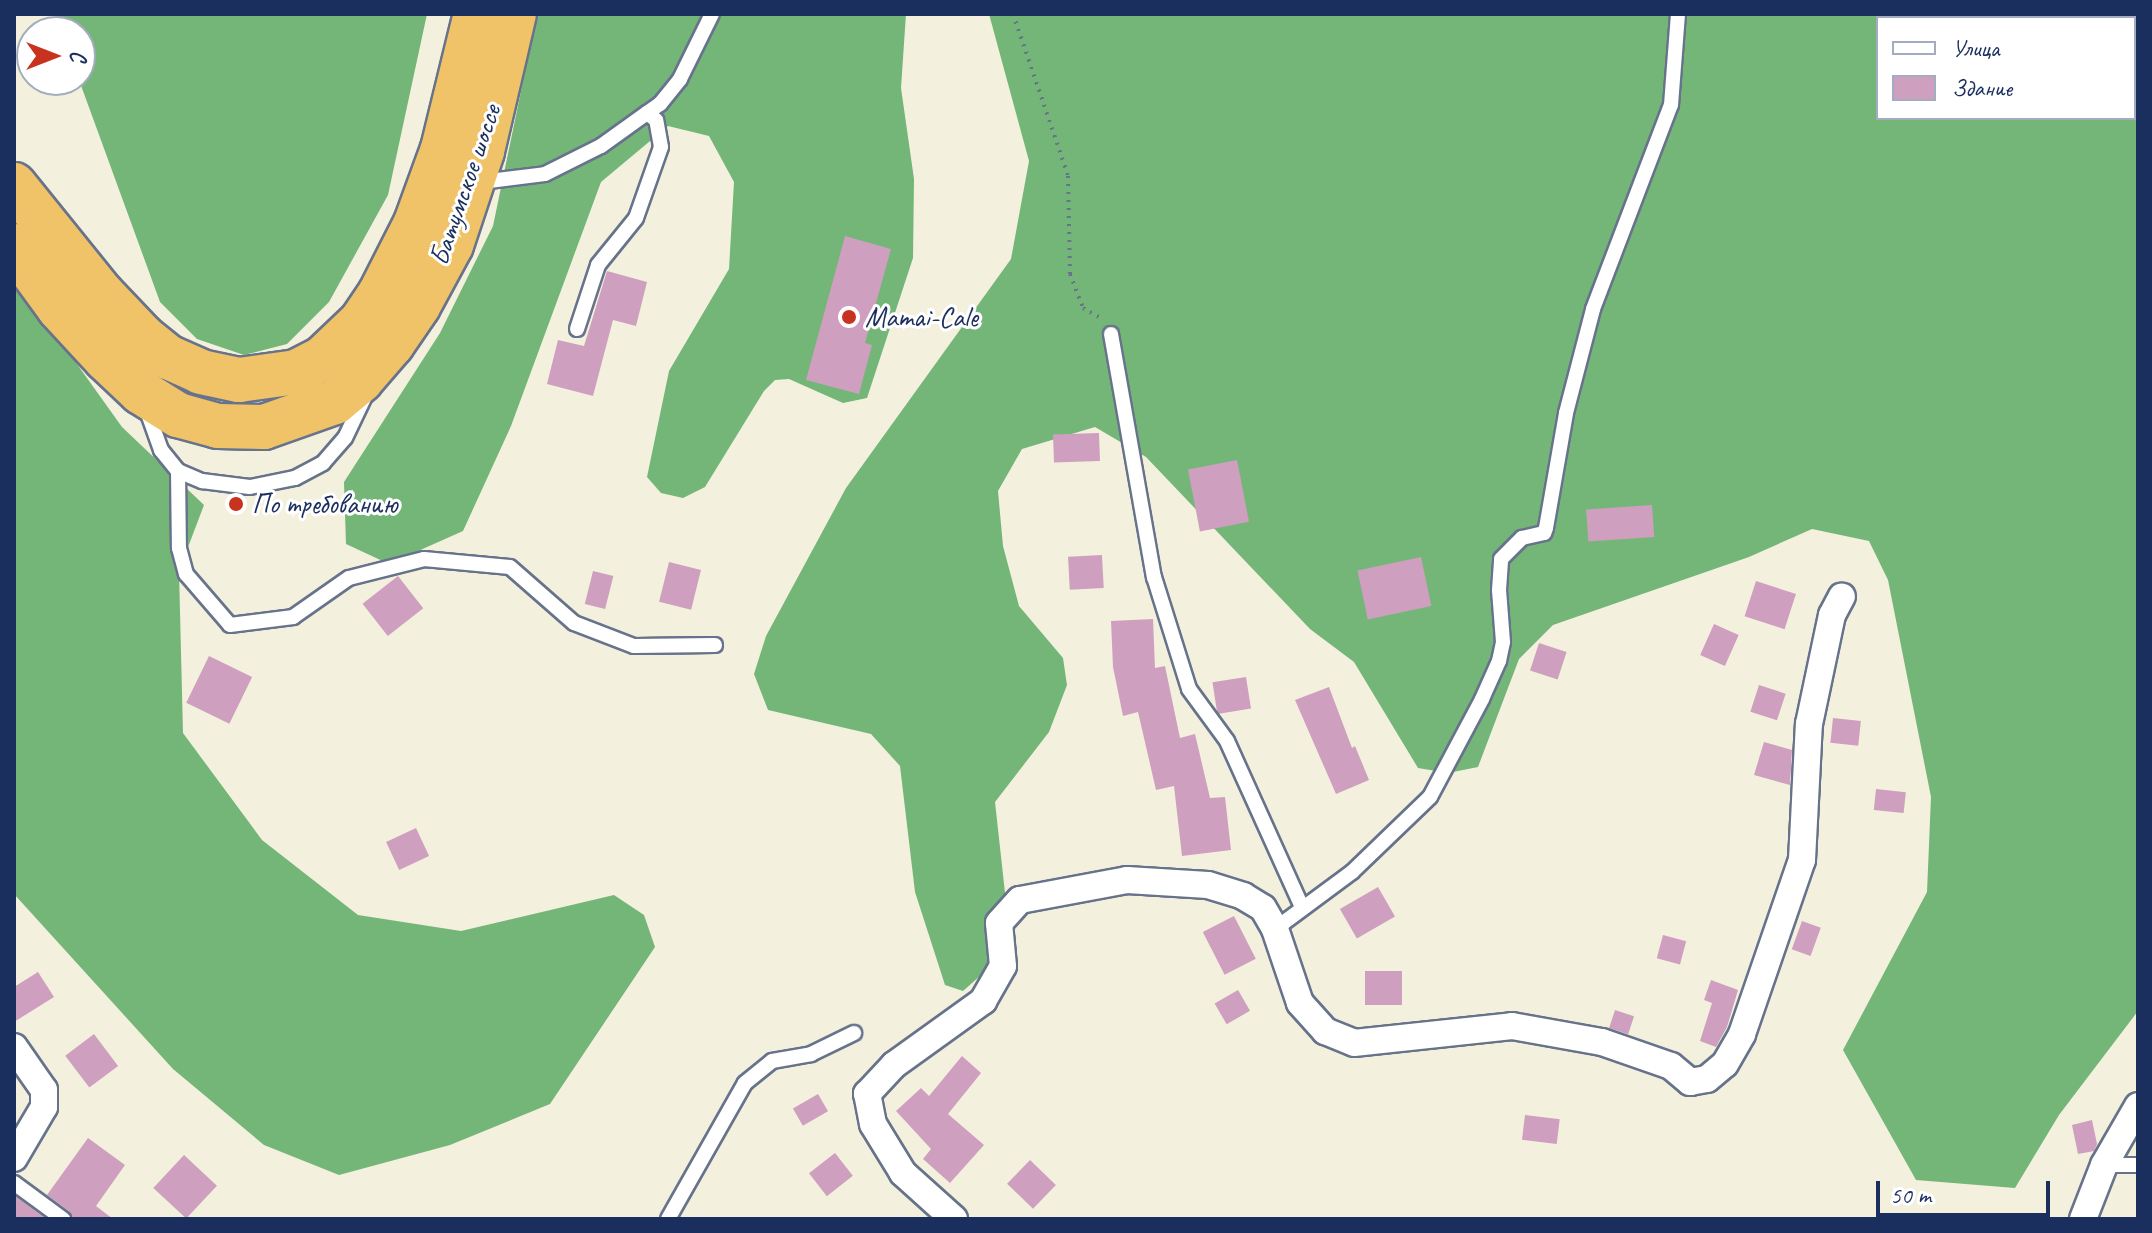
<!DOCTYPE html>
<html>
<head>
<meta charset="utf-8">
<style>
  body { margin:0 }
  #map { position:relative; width:2152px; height:1233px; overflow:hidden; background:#f4f0de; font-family:Caveat,sans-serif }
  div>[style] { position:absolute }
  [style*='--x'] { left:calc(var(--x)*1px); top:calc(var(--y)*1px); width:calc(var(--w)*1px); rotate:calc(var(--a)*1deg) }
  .forest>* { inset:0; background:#74b678 }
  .building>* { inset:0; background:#ce9fbe; transform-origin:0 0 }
  .path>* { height:4px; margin-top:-2px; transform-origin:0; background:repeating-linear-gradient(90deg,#67738b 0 2px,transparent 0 8px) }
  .roads { filter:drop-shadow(2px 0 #67738b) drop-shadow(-2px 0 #67738b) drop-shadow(0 2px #67738b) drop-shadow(0 -2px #67738b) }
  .service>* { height:14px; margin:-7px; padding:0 7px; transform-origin:7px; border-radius:7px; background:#fff }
  .minor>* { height:26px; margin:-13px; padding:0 13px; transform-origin:13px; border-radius:13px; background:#fff }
  .trunk>* { height:44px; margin:-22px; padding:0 22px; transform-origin:22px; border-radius:22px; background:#f0c369 }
  .dots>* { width:22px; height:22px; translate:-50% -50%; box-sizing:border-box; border:4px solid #fff; border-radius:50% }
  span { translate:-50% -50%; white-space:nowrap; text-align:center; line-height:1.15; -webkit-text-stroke:6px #fff; paint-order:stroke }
  .street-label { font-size:28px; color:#1b2f5e }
  .poi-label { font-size:28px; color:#1b2f5e }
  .left { translate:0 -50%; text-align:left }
  .frame { position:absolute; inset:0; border:16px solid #1b2f5e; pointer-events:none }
  .legend { position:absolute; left:1876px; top:16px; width:260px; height:104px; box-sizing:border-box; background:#fff; border:2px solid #a4acbf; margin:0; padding:10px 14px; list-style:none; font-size:24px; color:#1b2f5e }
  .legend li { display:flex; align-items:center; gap:16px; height:40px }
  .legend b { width:40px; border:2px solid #a4acbf }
  .north { position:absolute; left:16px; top:16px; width:80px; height:80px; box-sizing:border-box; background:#fff; border:2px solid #a4acbf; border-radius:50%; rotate:90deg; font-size:22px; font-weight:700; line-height:32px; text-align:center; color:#1b2f5e }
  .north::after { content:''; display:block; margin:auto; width:28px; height:36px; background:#c8321e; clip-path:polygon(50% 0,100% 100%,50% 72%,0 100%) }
  .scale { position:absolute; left:1876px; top:1181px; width:174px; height:36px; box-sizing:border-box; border:4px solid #1b2f5e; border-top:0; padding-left:10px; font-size:24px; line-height:28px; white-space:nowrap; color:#1b2f5e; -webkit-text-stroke:6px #fff; paint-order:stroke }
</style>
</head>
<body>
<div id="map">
  <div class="forest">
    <div style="clip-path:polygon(56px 14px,427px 14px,388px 195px,329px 302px,287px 344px,244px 355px,197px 339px,160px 302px,79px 80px,80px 32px,63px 32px)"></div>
    <div style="clip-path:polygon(537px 14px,906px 14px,901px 88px,914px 179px,913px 258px,867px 398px,843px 403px,789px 379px,775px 380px,764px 391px,705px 487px,683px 498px,661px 493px,647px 477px,669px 371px,729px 269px,734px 182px,709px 136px,668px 126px,601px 182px,511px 426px,463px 531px,389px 564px,346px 544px,344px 482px,440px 333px,493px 226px)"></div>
    <div style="clip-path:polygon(evenodd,989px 14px,2138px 14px,2138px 1011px,2059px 1115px,2015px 1188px,1916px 1180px,1843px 1050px,1927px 892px,1931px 797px,1888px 580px,1869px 541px,1812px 529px,1749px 557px,1553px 625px,1519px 659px,1478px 767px,1448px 773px,1418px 768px,1354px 662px,1310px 629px,1146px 457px,1095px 427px,1022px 449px,998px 491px,1003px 546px,1019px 606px,1063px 658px,1067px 685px,1049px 732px,995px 802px,1009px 929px,989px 968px,963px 991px,945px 985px,915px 892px,900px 766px,871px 734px,768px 710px,754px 674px,766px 636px,846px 488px,1011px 259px,1029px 161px,989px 14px,1878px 18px,2134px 18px,2134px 118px,1878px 118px,1878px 18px)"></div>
    <div style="clip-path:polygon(14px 276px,122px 427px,204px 505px,179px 571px,183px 733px,262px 840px,358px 915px,461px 931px,614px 895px,644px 915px,655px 947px,550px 1104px,450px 1145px,339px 1175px,264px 1145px,173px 1069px,14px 894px)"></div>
  </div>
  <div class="building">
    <div style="clip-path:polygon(845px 236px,891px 249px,865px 343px,872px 345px,859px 394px,806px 380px)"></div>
    <div style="clip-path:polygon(607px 271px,647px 282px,636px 326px,613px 320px,593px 396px,547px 384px,558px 340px,584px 346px)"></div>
    <div style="left:1099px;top:433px;width:28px;height:46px;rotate:88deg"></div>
    <div style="left:1237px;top:460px;width:63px;height:50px;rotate:79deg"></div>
    <div style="left:1652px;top:505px;width:32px;height:66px;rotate:86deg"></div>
    <div style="left:1102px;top:555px;width:33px;height:34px;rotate:87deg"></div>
    <div style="left:1421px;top:557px;width:50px;height:65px;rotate:78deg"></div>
    <div style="left:669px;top:562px;width:33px;height:41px;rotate:14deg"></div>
    <div style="left:593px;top:571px;width:21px;height:34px;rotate:14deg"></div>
    <div style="left:398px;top:576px;width:41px;height:45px;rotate:52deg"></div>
    <div style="left:1756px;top:581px;width:42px;height:37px;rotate:18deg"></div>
    <div style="clip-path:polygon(1153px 619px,1155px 668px,1165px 666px,1180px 738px,1195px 734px,1210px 798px,1225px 797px,1231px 850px,1182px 856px,1174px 786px,1156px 790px,1138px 712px,1123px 716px,1113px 667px,1111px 621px)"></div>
    <div style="left:1714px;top:624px;width:27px;height:34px;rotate:24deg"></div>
    <div style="left:1539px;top:643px;width:29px;height:29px;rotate:18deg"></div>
    <div style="left:209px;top:656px;width:48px;height:52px;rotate:26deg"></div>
    <div style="left:1246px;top:677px;width:32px;height:34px;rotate:81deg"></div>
    <div style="left:1759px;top:685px;width:28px;height:28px;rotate:18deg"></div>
    <div style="clip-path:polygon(1329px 687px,1352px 748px,1355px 746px,1369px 780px,1336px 794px,1295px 700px)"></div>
    <div style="left:1833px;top:718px;width:28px;height:25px;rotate:6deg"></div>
    <div style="clip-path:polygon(1764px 742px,1792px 750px,1790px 785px,1754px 775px)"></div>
    <div style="left:1876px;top:789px;width:30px;height:21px;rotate:6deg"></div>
    <div style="left:416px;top:828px;width:31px;height:33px;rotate:65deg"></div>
    <div style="left:1378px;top:887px;width:34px;height:44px;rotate:60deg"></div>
    <div style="left:1234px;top:916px;width:48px;height:35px;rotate:63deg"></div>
    <div style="left:1802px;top:921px;width:20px;height:30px;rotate:20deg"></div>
    <div style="left:1663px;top:935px;width:24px;height:24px;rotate:15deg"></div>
    <div style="left:1365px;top:971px;width:37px;height:34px"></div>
    <div style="clip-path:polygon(38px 972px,54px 997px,14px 1022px,14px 987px)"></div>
    <div style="clip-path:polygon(1711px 980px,1738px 990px,1727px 1027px,1716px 1047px,1700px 1041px,1712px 1003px,1704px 1000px)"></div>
    <div style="left:1238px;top:990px;width:24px;height:27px;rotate:60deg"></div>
    <div style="left:1615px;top:1010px;width:20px;height:19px;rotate:18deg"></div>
    <div style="left:94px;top:1034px;width:40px;height:36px;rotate:53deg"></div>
    <div style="clip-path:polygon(962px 1056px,981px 1073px,948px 1114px,984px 1145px,950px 1183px,923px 1159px,931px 1149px,896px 1111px,921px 1088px,929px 1096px)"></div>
    <div style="left:818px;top:1094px;width:20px;height:29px;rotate:60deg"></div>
    <div style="left:1525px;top:1115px;width:35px;height:25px;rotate:7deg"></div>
    <div style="clip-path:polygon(2092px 1120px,2097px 1144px,2094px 1151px,2078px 1154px,2072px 1125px)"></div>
    <div style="clip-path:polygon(88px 1138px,125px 1165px,96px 1206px,113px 1219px,73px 1219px,69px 1211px,47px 1195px)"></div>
    <div style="left:835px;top:1153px;width:29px;height:33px;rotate:52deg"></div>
    <div style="left:184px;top:1155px;width:45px;height:45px;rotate:43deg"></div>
    <div style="left:1030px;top:1160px;width:36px;height:33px;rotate:44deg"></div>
    <div style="clip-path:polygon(14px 1195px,46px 1219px,14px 1219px)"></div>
  </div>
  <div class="path">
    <div style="--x:1013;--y:14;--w:171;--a:71.2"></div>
    <div style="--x:1068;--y:176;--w:98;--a:88.8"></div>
    <div style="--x:1070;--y:274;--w:36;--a:69"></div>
    <div style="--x:1083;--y:308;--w:21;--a:29"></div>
  </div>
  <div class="roads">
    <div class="service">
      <div style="--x:478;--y:177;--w:12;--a:20"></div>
      <div style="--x:489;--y:181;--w:56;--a:-7.1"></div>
      <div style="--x:545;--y:174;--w:63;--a:-26.6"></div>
      <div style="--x:601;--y:146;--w:57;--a:-35.7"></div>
      <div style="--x:647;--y:113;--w:16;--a:-35"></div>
      <div style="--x:660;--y:104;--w:32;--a:-51"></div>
      <div style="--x:680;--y:79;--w:72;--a:-63.8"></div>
      <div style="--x:577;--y:329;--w:67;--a:-71.8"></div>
      <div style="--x:598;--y:265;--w:60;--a:-51"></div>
      <div style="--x:636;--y:218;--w:75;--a:-70.6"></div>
      <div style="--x:661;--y:147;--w:27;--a:-100"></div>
      <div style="--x:656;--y:120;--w:11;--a:-142"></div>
      <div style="--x:1111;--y:334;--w:247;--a:80"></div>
      <div style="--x:1154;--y:577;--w:117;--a:72.6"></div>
      <div style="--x:1189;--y:689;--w:64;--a:53.8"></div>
      <div style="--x:1227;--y:741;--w:182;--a:65.7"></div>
      <div style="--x:146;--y:408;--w:45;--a:70.3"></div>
      <div style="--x:161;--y:450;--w:27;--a:51"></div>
      <div style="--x:178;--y:471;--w:26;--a:23"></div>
      <div style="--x:202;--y:481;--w:48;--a:7.1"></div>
      <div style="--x:250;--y:487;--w:46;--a:-11.3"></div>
      <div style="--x:295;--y:478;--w:32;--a:-28"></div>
      <div style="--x:323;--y:463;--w:33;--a:-49"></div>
      <div style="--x:345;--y:438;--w:49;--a:-64.5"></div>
      <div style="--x:178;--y:471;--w:77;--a:89.3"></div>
      <div style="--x:179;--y:548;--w:27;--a:75"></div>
      <div style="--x:186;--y:574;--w:67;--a:49.2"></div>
      <div style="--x:230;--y:625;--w:64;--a:-7.2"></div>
      <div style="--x:293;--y:617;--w:68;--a:-34.9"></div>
      <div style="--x:349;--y:578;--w:77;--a:-14.2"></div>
      <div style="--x:424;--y:559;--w:86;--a:5.3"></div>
      <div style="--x:510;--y:567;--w:85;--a:41.2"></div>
      <div style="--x:574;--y:623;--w:64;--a:21"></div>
      <div style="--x:634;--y:646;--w:81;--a:-0.7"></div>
      <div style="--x:1275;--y:929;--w:96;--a:-36.5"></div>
      <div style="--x:1352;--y:872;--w:108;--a:-43.9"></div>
      <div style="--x:1430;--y:797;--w:111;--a:-62"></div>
      <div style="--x:1482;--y:699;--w:42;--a:-65.9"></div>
      <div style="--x:1499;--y:661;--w:19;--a:-78"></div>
      <div style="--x:1503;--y:642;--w:52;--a:-94.4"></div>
      <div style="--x:1499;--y:590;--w:31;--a:-86"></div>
      <div style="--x:1501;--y:559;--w:30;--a:-45"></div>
      <div style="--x:1522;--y:538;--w:23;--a:-13"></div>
      <div style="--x:1544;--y:533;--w:5;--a:-68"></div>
      <div style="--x:1546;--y:528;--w:117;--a:-80.1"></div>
      <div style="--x:1566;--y:413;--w:107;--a:-75.4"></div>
      <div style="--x:1593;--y:309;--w:218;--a:-69.1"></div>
      <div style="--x:1671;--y:105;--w:91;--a:-85.6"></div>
      <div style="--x:2104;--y:1165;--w:34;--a:0"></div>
      <div style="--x:14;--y:1183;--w:61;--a:36.3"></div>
      <div style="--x:668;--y:1219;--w:156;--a:-60.5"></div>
      <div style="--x:745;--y:1083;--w:35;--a:-39"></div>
      <div style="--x:772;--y:1061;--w:40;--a:-10"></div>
      <div style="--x:811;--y:1054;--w:48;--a:-26"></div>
    </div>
    <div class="minor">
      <div style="--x:14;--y:1047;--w:52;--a:55.1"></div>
      <div style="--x:44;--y:1090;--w:17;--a:90"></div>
      <div style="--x:44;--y:1107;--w:59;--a:120.5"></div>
      <div style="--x:954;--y:1219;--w:69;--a:-138"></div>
      <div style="--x:903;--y:1173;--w:57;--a:-121.5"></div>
      <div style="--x:873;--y:1124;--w:31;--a:-101"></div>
      <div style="--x:867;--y:1094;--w:40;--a:-47"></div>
      <div style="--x:894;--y:1065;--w:110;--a:-35.7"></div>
      <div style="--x:983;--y:1001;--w:40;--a:-60.3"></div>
      <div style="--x:1003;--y:966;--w:43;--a:-95.3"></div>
      <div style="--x:999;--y:923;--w:31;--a:-48"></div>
      <div style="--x:1020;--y:900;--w:109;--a:-10.6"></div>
      <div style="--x:1127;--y:880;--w:81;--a:3.5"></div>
      <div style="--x:1208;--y:885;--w:37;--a:17"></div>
      <div style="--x:1243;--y:896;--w:23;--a:31"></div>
      <div style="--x:1263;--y:908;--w:24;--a:60"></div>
      <div style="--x:1275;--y:929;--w:78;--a:71.3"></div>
      <div style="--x:1300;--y:1003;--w:38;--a:48"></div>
      <div style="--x:1325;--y:1031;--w:31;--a:22"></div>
      <div style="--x:1354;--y:1043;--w:159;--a:-6.1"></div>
      <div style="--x:1512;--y:1026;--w:91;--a:10.1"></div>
      <div style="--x:1602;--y:1042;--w:73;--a:19.2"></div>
      <div style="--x:1671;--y:1066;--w:25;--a:40"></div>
      <div style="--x:1690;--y:1082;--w:17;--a:-10"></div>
      <div style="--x:1707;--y:1079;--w:23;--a:-40"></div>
      <div style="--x:1725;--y:1064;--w:34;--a:-60"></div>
      <div style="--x:1742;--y:1034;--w:184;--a:-71"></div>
      <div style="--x:1802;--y:860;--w:136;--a:-87.1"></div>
      <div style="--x:1809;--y:724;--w:111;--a:-78.1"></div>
      <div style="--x:1832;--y:615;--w:21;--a:-62"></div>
      <div style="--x:2083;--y:1219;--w:58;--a:-68.7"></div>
      <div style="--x:2104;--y:1165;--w:68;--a:-60"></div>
    </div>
    <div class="trunk">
      <div style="--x:14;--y:185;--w:140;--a:51.1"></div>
      <div style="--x:102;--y:294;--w:59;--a:46.4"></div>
      <div style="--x:143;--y:337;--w:32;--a:39"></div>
      <div style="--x:168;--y:357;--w:36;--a:24"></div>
      <div style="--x:201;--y:372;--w:39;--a:12"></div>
      <div style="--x:239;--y:380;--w:58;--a:-8"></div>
      <div style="--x:296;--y:372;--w:29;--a:-27"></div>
      <div style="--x:322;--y:359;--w:54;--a:-43.5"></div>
      <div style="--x:361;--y:322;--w:34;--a:-56"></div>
      <div style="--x:380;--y:294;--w:80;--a:-63.1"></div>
      <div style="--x:416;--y:223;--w:79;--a:-70"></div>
      <div style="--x:443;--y:149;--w:139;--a:-76.3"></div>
      <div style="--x:14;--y:246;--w:77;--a:54"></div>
      <div style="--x:59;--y:308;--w:69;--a:47.3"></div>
      <div style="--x:106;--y:359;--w:48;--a:43.3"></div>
      <div style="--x:141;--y:392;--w:44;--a:31.9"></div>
      <div style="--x:178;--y:415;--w:41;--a:15.4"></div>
      <div style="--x:218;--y:426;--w:46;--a:1.2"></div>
      <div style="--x:264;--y:427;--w:75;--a:-19.4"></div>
      <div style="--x:335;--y:402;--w:34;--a:-40"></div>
      <div style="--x:361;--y:380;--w:48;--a:-49.3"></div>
      <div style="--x:392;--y:344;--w:46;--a:-55.6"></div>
      <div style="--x:418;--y:306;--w:69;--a:-61.6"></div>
      <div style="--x:451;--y:245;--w:99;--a:-71.7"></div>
      <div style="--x:482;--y:151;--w:141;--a:-76.9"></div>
    </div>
  </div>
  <div class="dots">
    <div style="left:849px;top:317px;background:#c8321e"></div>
    <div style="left:236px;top:504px;background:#c8321e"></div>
  </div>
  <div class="street-label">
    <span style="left:465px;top:185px;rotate:-71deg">Батумское шоссе</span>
  </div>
  <div class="poi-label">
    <span class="left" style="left:865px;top:317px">Mamai-Cale</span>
    <span class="left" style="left:252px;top:504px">По требованию</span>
  </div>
  <div class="frame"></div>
  <ul class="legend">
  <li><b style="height:10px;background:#fff"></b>Улица</li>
  <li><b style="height:22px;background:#ce9fbe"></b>Здание</li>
  </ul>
  <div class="north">С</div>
  <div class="scale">50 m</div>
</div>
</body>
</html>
